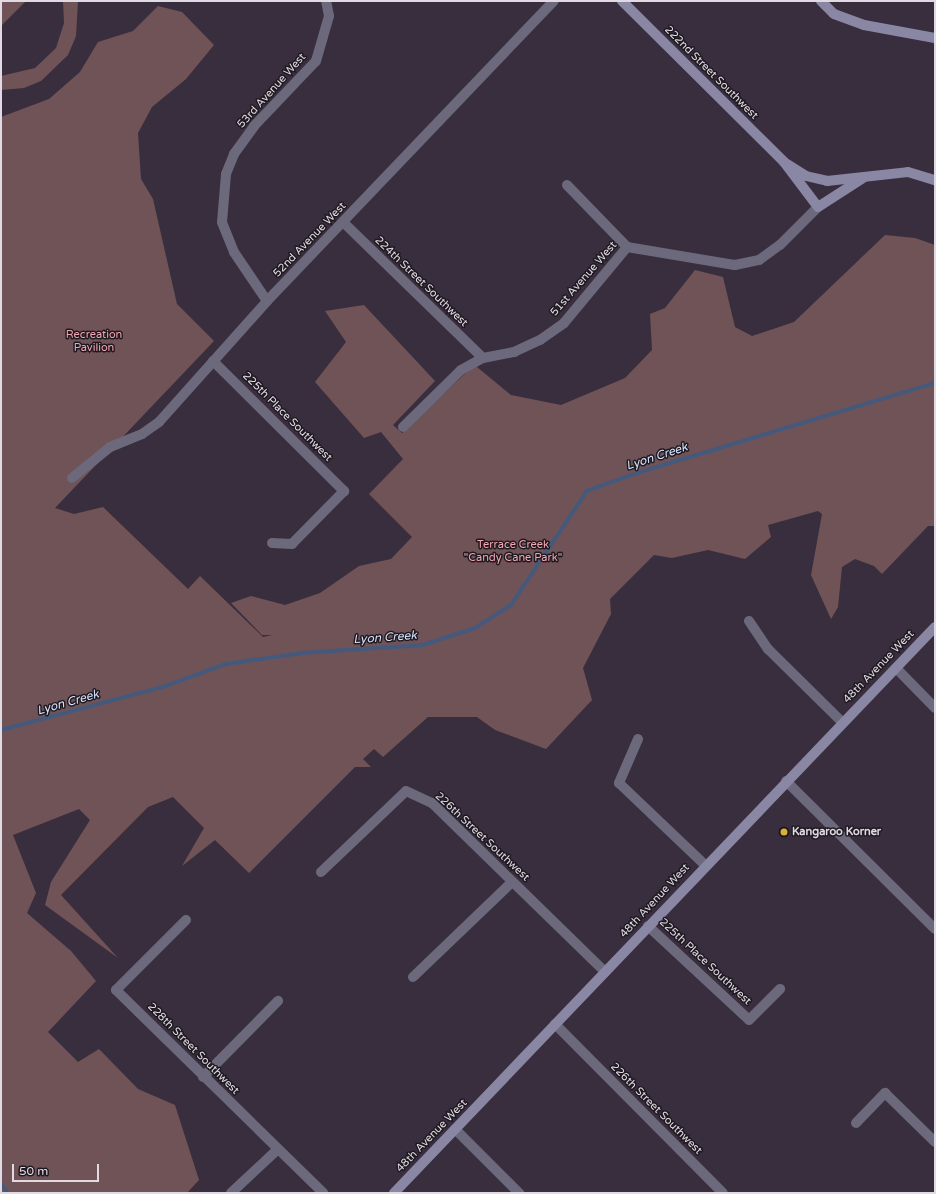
<!DOCTYPE html>
<html>
<head>
<meta charset="utf-8">
<style>
  body { margin:0 }
  #map { position:relative; width:936px; height:1194px; overflow:hidden; background:#392e3e; font-family:"Varela Round",sans-serif }
  div>[style] { position:absolute }
  [style*='--x'] { left:calc(var(--x)*1px); top:calc(var(--y)*1px); width:calc(var(--w)*1px); rotate:calc(var(--a)*1deg) }
  .green>* { inset:0; background:#705357 }
  .stream>* { height:3.5px; margin:-1.75px; padding:0 1.75px; transform-origin:1.75px; border-radius:1.75px; background:#45597d }
  .street>* { height:10px; margin:-5px; padding:0 5px; transform-origin:5px; border-radius:5px; background:#6b697b }
  .secondary>* { height:10px; margin:-5px; padding:0 5px; transform-origin:5px; border-radius:5px; background:#8987a4 }
  .dots>* { width:11px; height:11px; translate:-50% -50%; box-sizing:border-box; border:2px solid #1e1920; border-radius:50% }
  span { translate:-50% -50%; white-space:nowrap; text-align:center; line-height:1.15; -webkit-text-stroke:3px #1e1920; paint-order:stroke }
  .street-label { font-size:11px; color:#e1dae4 }
  .park-label { font-size:11px; color:#f4a6b2 }
  .poi-label { font-size:11px; color:#e1dae4; font-weight:700 }
  .left { translate:0 -50%; text-align:left }
  .water-label { font-size:12px; color:#d4e2fb; font-style:italic }
  .frame { position:absolute; inset:0; border:2px solid #e1dae4; pointer-events:none }
  .scale { position:absolute; left:12px; top:1164px; width:87px; height:18px; box-sizing:border-box; border:2px solid #e1dae4; border-top:0; padding-left:5px; font-size:12px; line-height:14px; white-space:nowrap; color:#e1dae4; -webkit-text-stroke:3px #1e1920; paint-order:stroke }
</style>
</head>
<body>
<div id="map">
  <div class="green">
    <div style="clip-path:polygon(1px 1px,26px 1px,1px 26px)"></div>
    <div style="clip-path:polygon(63px 1px,78px 2px,76px 36px,68px 55px,41px 81px,24px 88px,1px 90px,1px 76px,35px 68px,56px 48px,64px 23px)"></div>
    <div style="clip-path:polygon(158px 6px,182px 12px,214px 45px,186px 79px,152px 107px,138px 133px,141px 179px,153px 199px,177px 304px,214px 341px,55px 508px,74px 514px,103px 507px,188px 589px,200px 576px,263px 637px,272px 635px,262px 635px,231px 603px,251px 596px,285px 605px,320px 593px,359px 566px,391px 559px,412px 537px,369px 494px,403px 459px,381px 432px,364px 438px,315px 382px,346px 342px,325px 311px,364px 305px,435px 381px,393px 425px,402px 433px,470px 369px,477px 367px,511px 395px,561px 405px,625px 378px,652px 350px,650px 314px,665px 308px,695px 270px,723px 277px,735px 327px,752px 336px,794px 322px,885px 235px,915px 238px,935px 245px,935px 526px,928px 526px,882px 574px,874px 566px,855px 559px,842px 567px,838px 607px,831px 619px,811px 575px,822px 514px,818px 511px,768px 525px,771px 537px,745px 559px,708px 550px,672px 558px,654px 555px,610px 599px,611px 614px,583px 668px,592px 700px,546px 749px,495px 730px,477px 717px,428px 717px,383px 757px,374px 749px,363px 759px,371px 767px,355px 767px,249px 873px,215px 840px,182px 866px,204px 828px,173px 797px,148px 807px,61px 895px,118px 958px,45px 905px,51px 882px,90px 820px,79px 809px,13px 835px,36px 893px,27px 913px,71px 951px,96px 981px,48px 1032px,78px 1062px,99px 1049px,138px 1089px,175px 1105px,199px 1180px,187px 1193px,1px 1193px,1px 117px,49px 99px,80px 72px,98px 42px,133px 31px)"></div>
  </div>
  <div class="stream">
    <div style="--x:1;--y:730;--w:168;--a:-14.9"></div>
    <div style="--x:163;--y:687;--w:67;--a:-20.1"></div>
    <div style="--x:226;--y:664;--w:77;--a:-8.2"></div>
    <div style="--x:302;--y:653;--w:121;--a:-3.8"></div>
    <div style="--x:423;--y:645;--w:55;--a:-18.1"></div>
    <div style="--x:475;--y:628;--w:43;--a:-32.6"></div>
    <div style="--x:511;--y:605;--w:137;--a:-56.3"></div>
    <div style="--x:587;--y:491;--w:53;--a:-19.8"></div>
    <div style="--x:637;--y:473;--w:311;--a:-16.8"></div>
    <div style="--x:1;--y:1183;--w:12;--a:55"></div>
  </div>
  <div class="street">
    <div style="--x:567;--y:185;--w:86;--a:45.9"></div>
    <div style="--x:343;--y:222;--w:195;--a:44.2"></div>
    <div style="--x:267;--y:301;--w:59;--a:-124"></div>
    <div style="--x:234;--y:252;--w:32;--a:-112"></div>
    <div style="--x:222;--y:222;--w:48;--a:-85.2"></div>
    <div style="--x:226;--y:174;--w:22;--a:-68"></div>
    <div style="--x:234;--y:154;--w:34;--a:-54"></div>
    <div style="--x:254;--y:126;--w:90;--a:-46.4"></div>
    <div style="--x:316;--y:61;--w:47;--a:-73.9"></div>
    <div style="--x:329;--y:16;--w:15;--a:-101"></div>
    <div style="--x:213;--y:361;--w:185;--a:44.8"></div>
    <div style="--x:344;--y:491;--w:74;--a:134.5"></div>
    <div style="--x:292;--y:544;--w:20;--a:-177"></div>
    <div style="--x:403;--y:427;--w:81;--a:-44.5"></div>
    <div style="--x:461;--y:370;--w:25;--a:-29"></div>
    <div style="--x:483;--y:358;--w:32;--a:-11"></div>
    <div style="--x:514;--y:352;--w:29;--a:-25"></div>
    <div style="--x:540;--y:340;--w:29;--a:-35"></div>
    <div style="--x:564;--y:323;--w:99;--a:-50.3"></div>
    <div style="--x:627;--y:247;--w:109;--a:9.5"></div>
    <div style="--x:735;--y:265;--w:25;--a:-12"></div>
    <div style="--x:759;--y:260;--w:26;--a:-36"></div>
    <div style="--x:780;--y:245;--w:54;--a:-45"></div>
    <div style="--x:72;--y:478;--w:49;--a:-39.2"></div>
    <div style="--x:110;--y:447;--w:35;--a:-22"></div>
    <div style="--x:142;--y:434;--w:21;--a:-35"></div>
    <div style="--x:159;--y:422;--w:162;--a:-48.2"></div>
    <div style="--x:267;--y:301;--w:415;--a:-46.3"></div>
    <div style="--x:749;--y:621;--w:34;--a:56"></div>
    <div style="--x:768;--y:649;--w:104;--a:44.6"></div>
    <div style="--x:896;--y:668;--w:56;--a:45.7"></div>
    <div style="--x:638;--y:739;--w:48;--a:113.4"></div>
    <div style="--x:619;--y:783;--w:119;--a:43.6"></div>
    <div style="--x:786;--y:781;--w:210;--a:44.8"></div>
    <div style="--x:321;--y:872;--w:117;--a:-43.6"></div>
    <div style="--x:406;--y:791;--w:29;--a:25"></div>
    <div style="--x:432;--y:803;--w:242;--a:44.3"></div>
    <div style="--x:186;--y:920;--w:99;--a:135"></div>
    <div style="--x:116;--y:990;--w:290;--a:44.4"></div>
    <div style="--x:648;--y:926;--w:138;--a:42.9"></div>
    <div style="--x:749;--y:1020;--w:44;--a:-45"></div>
    <div style="--x:413;--y:977;--w:137;--a:-43.8"></div>
    <div style="--x:555;--y:1024;--w:238;--a:45.2"></div>
    <div style="--x:203;--y:1077;--w:107;--a:-45.4"></div>
    <div style="--x:856;--y:1123;--w:42;--a:-46"></div>
    <div style="--x:885;--y:1093;--w:70;--a:44.4"></div>
    <div style="--x:455;--y:1129;--w:91;--a:45"></div>
    <div style="--x:231;--y:1193;--w:64;--a:-43.1"></div>
  </div>
  <div class="secondary">
    <div style="--x:622;--y:1;--w:228;--a:44.8"></div>
    <div style="--x:784;--y:162;--w:56;--a:52.9"></div>
    <div style="--x:818;--y:207;--w:54;--a:-32.8"></div>
    <div style="--x:821;--y:1;--w:18;--a:45"></div>
    <div style="--x:834;--y:14;--w:32;--a:20"></div>
    <div style="--x:864;--y:25;--w:72;--a:10.4"></div>
    <div style="--x:787;--y:164;--w:22;--a:32"></div>
    <div style="--x:806;--y:176;--w:22;--a:13"></div>
    <div style="--x:827;--y:181;--w:81;--a:-6.3"></div>
    <div style="--x:908;--y:172;--w:28;--a:17"></div>
    <div style="--x:394;--y:1193;--w:783;--a:-46.29"></div>
  </div>
  <div class="dots">
    <div style="left:784px;top:832px;background:#dcb233"></div>
  </div>
  <div class="street-label">
    <span style="left:711px;top:73px;rotate:45deg">222nd Street Southwest</span>
    <span style="left:272px;top:91px;rotate:-48deg">53rd Avenue West</span>
    <span style="left:310px;top:240px;rotate:-46deg">52nd Avenue West</span>
    <span style="left:584px;top:279px;rotate:-49deg">51st Avenue West</span>
    <span style="left:421px;top:282px;rotate:44deg">224th Street Southwest</span>
    <span style="left:287px;top:417px;rotate:45deg">225th Place Southwest</span>
    <span style="left:879px;top:667px;rotate:-46deg">48th Avenue West</span>
    <span style="left:482px;top:837px;rotate:43deg">226th Street Southwest</span>
    <span style="left:655px;top:901px;rotate:-47deg">48th Avenue West</span>
    <span style="left:705px;top:962px;rotate:43deg">225th Place Southwest</span>
    <span style="left:193px;top:1049px;rotate:45deg">228th Street Southwest</span>
    <span style="left:656px;top:1109px;rotate:45deg">226th Street Southwest</span>
    <span style="left:432px;top:1136px;rotate:-46deg">48th Avenue West</span>
  </div>
  <div class="park-label">
    <span style="left:94px;top:342px">Recreation<br>Pavilion</span>
    <span style="left:513px;top:552px">Terrace Creek<br>"Candy Cane Park"</span>
  </div>
  <div class="poi-label">
    <span class="left" style="left:792px;top:832px">Kangaroo Korner</span>
  </div>
  <div class="water-label">
    <span style="left:657px;top:457px;rotate:-18deg">Lyon Creek</span>
    <span style="left:385px;top:638px;rotate:-4deg">Lyon Creek</span>
    <span style="left:68px;top:703px;rotate:-16deg">Lyon Creek</span>
  </div>
  <div class="frame"></div>
  <div class="scale">50 m</div>
</div>
</body>
</html>
